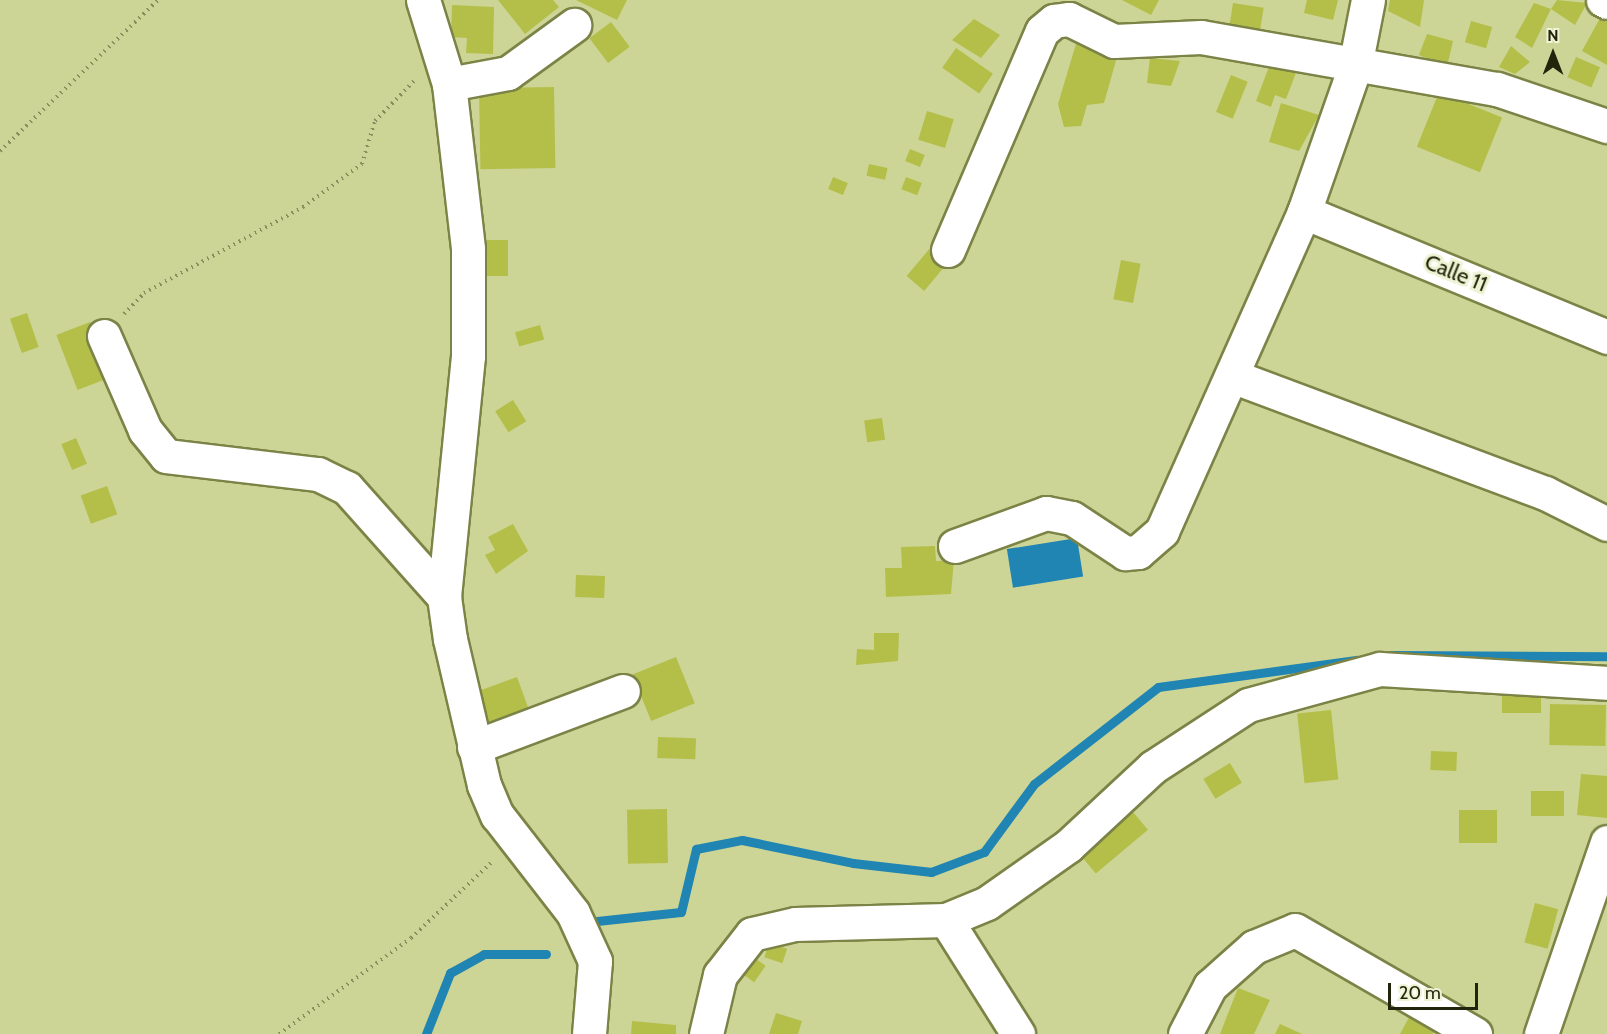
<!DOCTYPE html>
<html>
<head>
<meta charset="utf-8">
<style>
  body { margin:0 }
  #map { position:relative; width:1607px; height:1034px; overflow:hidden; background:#ccd595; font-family:Cabin,sans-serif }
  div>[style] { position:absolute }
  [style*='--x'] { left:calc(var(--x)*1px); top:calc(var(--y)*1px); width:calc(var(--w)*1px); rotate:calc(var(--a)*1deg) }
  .water>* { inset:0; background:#2085b3; transform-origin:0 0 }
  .stream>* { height:9px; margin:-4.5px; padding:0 4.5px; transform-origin:4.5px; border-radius:4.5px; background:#2085b3 }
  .building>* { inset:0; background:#b4bf4a; transform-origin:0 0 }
  .path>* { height:4px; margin-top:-2px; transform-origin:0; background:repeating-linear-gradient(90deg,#878e5d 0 1.5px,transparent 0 6px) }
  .roads { filter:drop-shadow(2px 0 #7c8346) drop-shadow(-2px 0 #7c8346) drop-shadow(0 2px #7c8346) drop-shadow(0 -2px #7c8346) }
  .minor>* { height:33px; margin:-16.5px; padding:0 16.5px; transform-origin:16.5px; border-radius:16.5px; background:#fff }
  span { translate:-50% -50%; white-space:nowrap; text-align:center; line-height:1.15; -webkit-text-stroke:6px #eef3d3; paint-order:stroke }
  .street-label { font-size:22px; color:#22250b }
  .north { position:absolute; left:1523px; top:24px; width:60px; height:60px; -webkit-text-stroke:4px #eef3d3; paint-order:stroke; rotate:0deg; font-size:16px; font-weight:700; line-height:24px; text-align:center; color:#22250b }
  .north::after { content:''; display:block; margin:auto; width:21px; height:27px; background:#22250b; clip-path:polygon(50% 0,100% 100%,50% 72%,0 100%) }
  .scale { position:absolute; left:1388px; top:983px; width:90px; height:27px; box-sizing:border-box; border:3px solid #22250b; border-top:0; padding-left:8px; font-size:18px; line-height:21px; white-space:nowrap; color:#22250b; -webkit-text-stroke:4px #eef3d3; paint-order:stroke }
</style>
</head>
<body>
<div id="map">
  <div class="water">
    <div style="left:1077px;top:538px;width:39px;height:71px;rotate:81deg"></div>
  </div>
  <div class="stream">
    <div style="--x:1391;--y:655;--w:216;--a:0.3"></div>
    <div style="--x:597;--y:921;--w:84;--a:-6.1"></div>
    <div style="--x:681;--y:912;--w:65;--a:-76.6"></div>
    <div style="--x:696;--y:849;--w:47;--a:-11.1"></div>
    <div style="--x:742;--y:840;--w:113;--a:11.7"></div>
    <div style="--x:853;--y:863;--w:79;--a:6.6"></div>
    <div style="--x:931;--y:872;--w:57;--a:-20.7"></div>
    <div style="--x:984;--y:852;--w:84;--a:-53.7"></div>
    <div style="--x:1034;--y:784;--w:157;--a:-38"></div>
    <div style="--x:1158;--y:687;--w:200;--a:-7.8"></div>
    <div style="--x:426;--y:1034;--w:66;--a:-68.5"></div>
    <div style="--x:450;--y:973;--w:39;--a:-29"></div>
    <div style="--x:484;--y:954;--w:62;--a:0"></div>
  </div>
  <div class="building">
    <div style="clip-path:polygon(498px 0,553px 0,559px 7px,525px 34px)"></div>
    <div style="clip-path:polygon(576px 0,627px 0,617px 20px)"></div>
    <div style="clip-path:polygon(1122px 0,1159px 0,1151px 15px)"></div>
    <div style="clip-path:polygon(1307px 0,1338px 0,1333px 20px,1304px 13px)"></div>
    <div style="clip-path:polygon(1390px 0,1424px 0,1420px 27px,1388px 11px)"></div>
    <div style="clip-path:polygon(1557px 0,1587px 3px,1575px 25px,1551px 9px)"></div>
    <div style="left:1233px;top:3px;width:31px;height:29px;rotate:9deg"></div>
    <div style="clip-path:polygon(1534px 3px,1551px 9px,1532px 48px,1515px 37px)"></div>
    <div style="clip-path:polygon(452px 5px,494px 7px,493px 54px,466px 53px,467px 38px,451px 37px)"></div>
    <div style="clip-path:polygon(1600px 18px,1607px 22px,1607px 65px,1582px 51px)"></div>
    <div style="clip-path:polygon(974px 19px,1000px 35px,981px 58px,952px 40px)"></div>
    <div style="left:1471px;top:21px;width:22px;height:22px;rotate:16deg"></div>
    <div style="left:611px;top:22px;width:31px;height:27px;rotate:53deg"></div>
    <div style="clip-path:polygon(1427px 34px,1453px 41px,1447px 67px,1419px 55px)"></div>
    <div style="clip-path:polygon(1078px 37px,1119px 50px,1104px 103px,1087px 105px,1081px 126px,1064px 127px,1058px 104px)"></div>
    <div style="clip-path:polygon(1511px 46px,1530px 62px,1515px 74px,1499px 67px)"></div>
    <div style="left:956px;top:48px;width:45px;height:24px;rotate:35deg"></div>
    <div style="clip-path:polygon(1273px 56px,1299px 65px,1286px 99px,1275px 95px,1271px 107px,1256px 101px)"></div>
    <div style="left:1576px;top:57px;width:26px;height:22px;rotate:23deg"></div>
    <div style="clip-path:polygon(1150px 58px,1180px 61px,1171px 86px,1147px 83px)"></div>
    <div style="left:1231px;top:75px;width:18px;height:40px;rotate:22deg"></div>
    <div style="left:554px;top:87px;width:81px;height:75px;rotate:89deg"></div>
    <div style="left:1439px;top:92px;width:68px;height:59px;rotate:22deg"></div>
    <div style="clip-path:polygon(1281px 103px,1319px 115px,1299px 151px,1269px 142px)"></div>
    <div style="left:927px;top:111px;width:28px;height:30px;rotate:17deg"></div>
    <div style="left:910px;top:149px;width:16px;height:13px;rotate:22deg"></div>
    <div style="left:869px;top:164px;width:19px;height:12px;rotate:12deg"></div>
    <div style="left:833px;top:177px;width:16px;height:13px;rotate:22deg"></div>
    <div style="left:906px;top:177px;width:17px;height:13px;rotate:21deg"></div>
    <div style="left:487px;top:240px;width:21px;height:36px"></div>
    <div style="left:931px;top:247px;width:23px;height:38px;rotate:40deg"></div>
    <div style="left:1121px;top:260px;width:20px;height:40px;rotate:11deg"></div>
    <div style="left:27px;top:313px;width:36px;height:18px;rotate:71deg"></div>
    <div style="left:90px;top:322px;width:59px;height:36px;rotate:69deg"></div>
    <div style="left:540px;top:325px;width:15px;height:26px;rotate:74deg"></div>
    <div style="left:513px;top:400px;width:25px;height:21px;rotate:58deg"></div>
    <div style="left:882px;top:418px;width:22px;height:18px;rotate:82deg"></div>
    <div style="left:76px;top:438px;width:28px;height:16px;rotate:67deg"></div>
    <div style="left:107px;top:486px;width:30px;height:28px;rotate:70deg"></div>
    <div style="clip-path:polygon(513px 524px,528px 551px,496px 574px,485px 555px,495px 550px,488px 537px)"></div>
    <div style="clip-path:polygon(935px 546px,936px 561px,954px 560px,951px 594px,886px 597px,885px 568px,902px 568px,901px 547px)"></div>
    <div style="left:576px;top:575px;width:29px;height:22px;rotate:2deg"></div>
    <div style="clip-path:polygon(874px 633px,899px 633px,898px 661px,856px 665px,857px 649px,874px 650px)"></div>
    <div style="left:676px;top:657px;width:50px;height:47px;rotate:68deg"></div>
    <div style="left:517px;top:677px;width:41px;height:43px;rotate:70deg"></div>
    <div style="left:1502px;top:688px;width:39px;height:25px"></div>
    <div style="left:1550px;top:704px;width:56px;height:41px;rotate:1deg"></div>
    <div style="left:1331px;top:710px;width:70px;height:34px;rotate:84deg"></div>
    <div style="left:658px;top:737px;width:38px;height:21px;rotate:2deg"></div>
    <div style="left:1431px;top:751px;width:26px;height:19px;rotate:2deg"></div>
    <div style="left:1230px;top:763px;width:23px;height:31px;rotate:59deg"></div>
    <div style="clip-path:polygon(1581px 774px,1607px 776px,1607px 818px,1577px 815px)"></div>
    <div style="left:1564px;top:791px;width:25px;height:33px;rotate:90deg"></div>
    <div style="left:1128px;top:806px;width:31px;height:68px;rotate:50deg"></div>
    <div style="left:667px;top:809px;width:54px;height:40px;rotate:89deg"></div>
    <div style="left:1497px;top:810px;width:33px;height:38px;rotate:90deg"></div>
    <div style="left:1535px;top:903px;width:24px;height:41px;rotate:15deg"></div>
    <div style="left:769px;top:943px;width:19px;height:15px;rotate:18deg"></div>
    <div style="left:746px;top:952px;width:24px;height:20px;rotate:35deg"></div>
    <div style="clip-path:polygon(1238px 988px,1270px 1000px,1254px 1034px,1220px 1034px)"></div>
    <div style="clip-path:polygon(1413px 1010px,1438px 1023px,1433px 1034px,1400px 1034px)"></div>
    <div style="clip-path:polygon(776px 1013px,802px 1021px,798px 1034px,769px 1034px)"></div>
    <div style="clip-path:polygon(632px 1021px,676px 1025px,676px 1034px,631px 1034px)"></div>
    <div style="clip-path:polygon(1280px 1024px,1302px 1034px,1275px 1034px)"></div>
  </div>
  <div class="path">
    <div style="--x:0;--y:151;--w:219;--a:-43.7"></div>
    <div style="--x:124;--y:314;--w:29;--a:-46"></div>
    <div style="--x:144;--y:293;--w:181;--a:-28.4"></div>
    <div style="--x:303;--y:207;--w:73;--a:-36.1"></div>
    <div style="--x:362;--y:164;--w:45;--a:-73.2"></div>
    <div style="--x:375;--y:121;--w:57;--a:-45.7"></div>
    <div style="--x:279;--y:1034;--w:163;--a:-36"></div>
    <div style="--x:411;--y:938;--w:112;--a:-43.2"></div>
  </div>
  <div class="roads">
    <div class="minor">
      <div style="--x:423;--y:0;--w:88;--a:72.8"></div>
      <div style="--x:449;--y:84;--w:166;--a:83.4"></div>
      <div style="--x:468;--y:249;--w:107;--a:90"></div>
      <div style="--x:468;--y:356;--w:242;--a:95.7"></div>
      <div style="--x:444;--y:597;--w:42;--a:81.9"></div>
      <div style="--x:450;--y:639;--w:150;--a:76.9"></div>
      <div style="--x:484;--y:785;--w:33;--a:67"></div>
      <div style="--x:497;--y:815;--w:124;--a:52.2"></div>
      <div style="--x:573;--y:913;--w:53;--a:65.4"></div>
      <div style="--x:595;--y:961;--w:73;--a:94.7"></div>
      <div style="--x:1603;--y:0;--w:4;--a:27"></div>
      <div style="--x:449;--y:84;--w:60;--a:-10.6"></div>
      <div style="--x:508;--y:73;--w:82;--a:-36"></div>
      <div style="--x:1304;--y:212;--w:328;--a:22.4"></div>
      <div style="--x:948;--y:250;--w:238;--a:-66.8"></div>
      <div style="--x:1042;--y:31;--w:16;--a:-40"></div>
      <div style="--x:1054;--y:21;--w:15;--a:-8"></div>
      <div style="--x:1069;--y:19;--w:50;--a:26.1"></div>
      <div style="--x:1114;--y:41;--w:87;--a:-2.6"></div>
      <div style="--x:1201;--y:37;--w:301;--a:10"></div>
      <div style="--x:1497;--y:89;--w:116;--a:18.6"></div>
      <div style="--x:104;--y:336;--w:103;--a:66.4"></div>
      <div style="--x:145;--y:430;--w:33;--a:51"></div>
      <div style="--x:166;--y:456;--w:153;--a:6.8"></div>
      <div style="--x:318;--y:474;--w:32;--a:26"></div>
      <div style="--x:347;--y:488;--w:146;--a:48.3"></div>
      <div style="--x:1232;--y:376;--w:334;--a:20.5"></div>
      <div style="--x:1545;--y:493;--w:69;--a:26.6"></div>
      <div style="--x:955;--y:546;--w:97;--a:-19.9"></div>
      <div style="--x:1046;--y:513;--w:26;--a:11"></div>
      <div style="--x:1072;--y:518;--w:64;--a:33.4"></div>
      <div style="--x:1125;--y:553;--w:13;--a:-4"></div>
      <div style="--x:1138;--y:552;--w:32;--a:-41"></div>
      <div style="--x:1162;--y:531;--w:349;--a:-66"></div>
      <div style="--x:1304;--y:212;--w:155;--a:-70.7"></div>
      <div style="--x:1355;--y:66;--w:67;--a:-78.9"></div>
      <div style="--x:474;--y:747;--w:159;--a:-20.6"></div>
      <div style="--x:946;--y:920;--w:135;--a:57.7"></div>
      <div style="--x:706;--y:1034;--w:61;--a:-76.7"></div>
      <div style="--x:720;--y:975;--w:52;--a:-52"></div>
      <div style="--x:752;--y:934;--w:44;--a:-13.1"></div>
      <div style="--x:795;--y:924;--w:151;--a:-1.5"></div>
      <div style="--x:946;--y:920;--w:44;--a:-22.5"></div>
      <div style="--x:987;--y:903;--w:99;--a:-35.1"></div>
      <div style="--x:1068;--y:846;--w:116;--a:-42.9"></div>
      <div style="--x:1153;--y:767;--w:113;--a:-33.1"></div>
      <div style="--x:1248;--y:705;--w:137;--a:-15.3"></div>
      <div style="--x:1380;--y:669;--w:227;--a:3.5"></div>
      <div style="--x:1185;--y:1034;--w:54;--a:-62.5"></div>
      <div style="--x:1210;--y:986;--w:59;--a:-41.6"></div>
      <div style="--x:1254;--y:947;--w:44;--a:-22.5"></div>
      <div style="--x:1295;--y:930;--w:208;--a:30"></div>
      <div style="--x:1541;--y:1034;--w:203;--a:-71"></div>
    </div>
  </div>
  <div class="street-label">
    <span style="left:1456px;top:273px;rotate:22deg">Calle 11</span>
  </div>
  <div class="north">N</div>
  <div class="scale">20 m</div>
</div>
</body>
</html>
